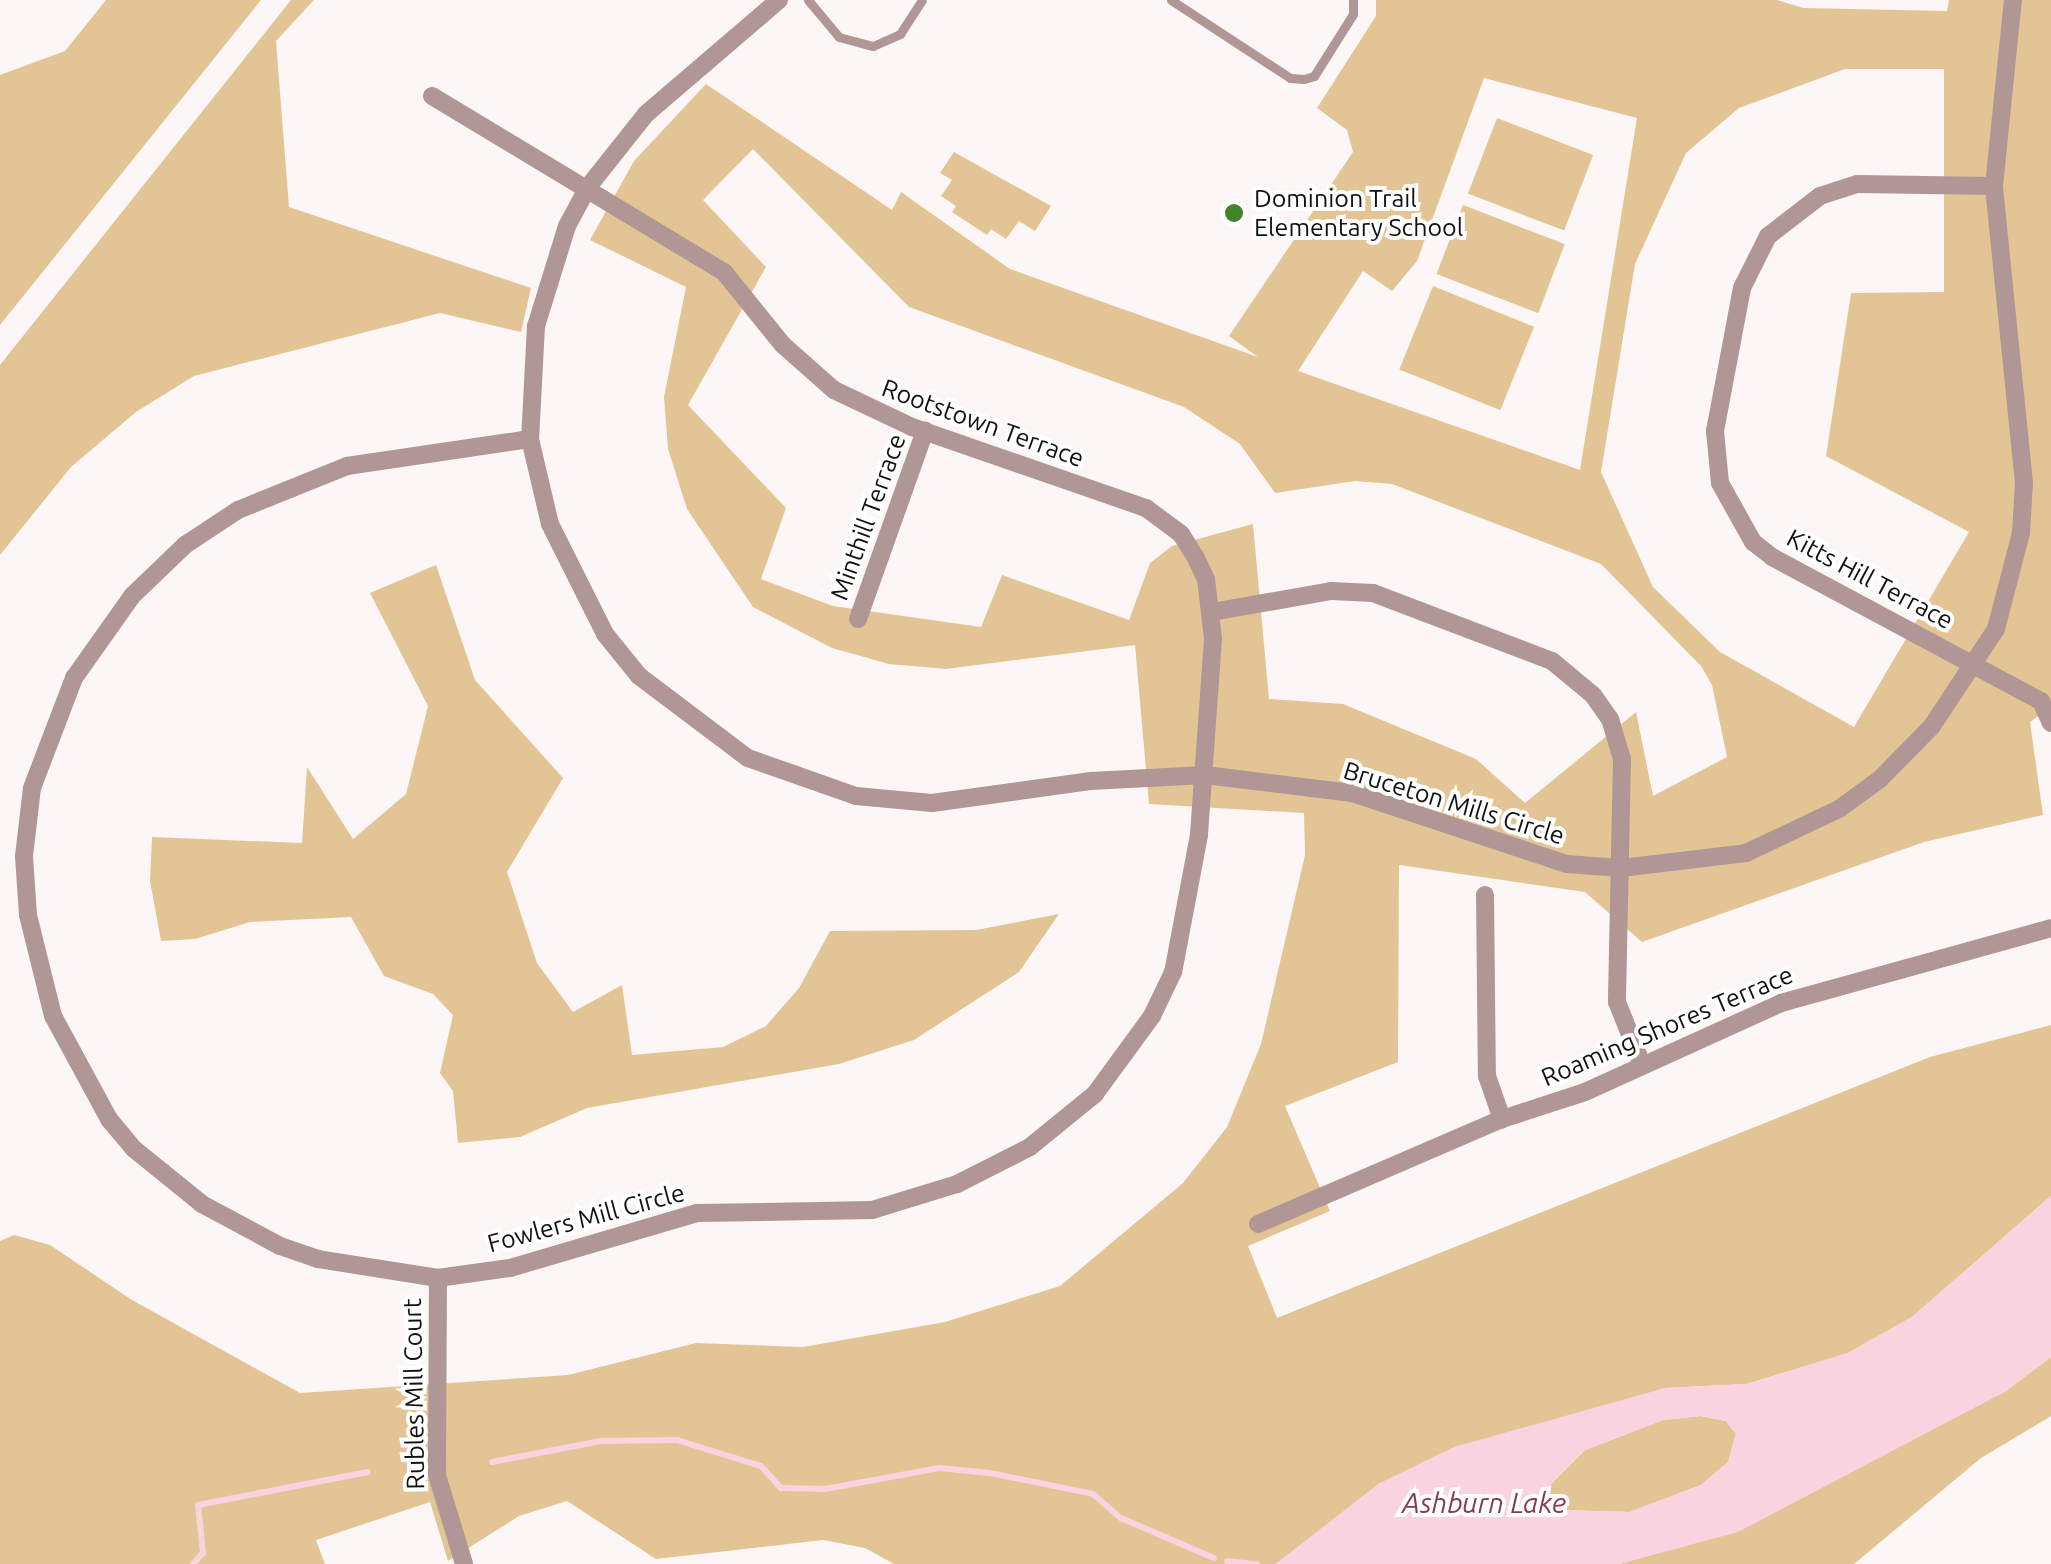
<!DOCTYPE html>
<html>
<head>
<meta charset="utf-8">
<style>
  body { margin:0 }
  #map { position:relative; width:2051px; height:1564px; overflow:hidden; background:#fcf7f6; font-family:Ubuntu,sans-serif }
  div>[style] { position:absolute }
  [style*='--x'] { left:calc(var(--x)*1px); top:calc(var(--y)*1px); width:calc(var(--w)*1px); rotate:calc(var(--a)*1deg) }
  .green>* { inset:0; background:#e3c595; transform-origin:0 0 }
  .water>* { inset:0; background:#f9d3df }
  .stream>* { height:6px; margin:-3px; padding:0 3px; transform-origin:3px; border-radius:3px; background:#f9d3df }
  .service>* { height:9px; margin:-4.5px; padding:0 4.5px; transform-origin:4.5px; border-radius:4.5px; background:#b19696 }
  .minor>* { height:18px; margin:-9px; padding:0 9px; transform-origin:9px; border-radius:9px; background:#b19696 }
  .dots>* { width:28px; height:28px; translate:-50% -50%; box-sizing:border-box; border:5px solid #fff; border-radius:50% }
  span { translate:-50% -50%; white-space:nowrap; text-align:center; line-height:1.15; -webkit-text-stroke:8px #fff; paint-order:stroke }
  .poi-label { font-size:25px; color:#131110 }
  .left { translate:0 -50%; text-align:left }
  .street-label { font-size:25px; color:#131110 }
  .water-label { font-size:28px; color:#843c57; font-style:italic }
</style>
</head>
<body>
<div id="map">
  <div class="green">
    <div style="clip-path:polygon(106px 0,261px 0,0 325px,0 75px,65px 51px)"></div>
    <div style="clip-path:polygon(291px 0,314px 0,276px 41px,289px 207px,531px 288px,521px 332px,440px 313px,194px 376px,136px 412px,71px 467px,0 555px,0 365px)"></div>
    <div style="clip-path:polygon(evenodd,1376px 0,1777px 0,1803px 8px,1947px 11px,1949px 0,2051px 0,2051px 707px,2030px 722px,2043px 815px,1924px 842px,1642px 942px,1585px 892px,1399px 865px,1398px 1062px,1285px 1106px,1330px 1211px,1248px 1246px,1277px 1318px,1930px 1057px,2051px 1025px,2051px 1196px,1912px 1317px,1848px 1353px,1747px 1384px,1665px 1388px,1380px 1483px,1276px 1564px,894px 1564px,865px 1548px,823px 1540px,656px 1559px,567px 1501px,519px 1516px,448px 1561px,430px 1502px,316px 1540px,325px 1564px,0 1564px,0 1241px,14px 1235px,50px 1245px,132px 1300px,300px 1393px,568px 1375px,696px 1343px,803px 1347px,945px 1322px,1060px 1286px,1183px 1183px,1227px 1127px,1261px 1044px,1305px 855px,1304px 813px,1149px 804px,1135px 645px,946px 669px,889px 664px,832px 648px,753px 607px,687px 509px,668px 449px,664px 397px,686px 287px,590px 240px,634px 161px,706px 84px,892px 210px,901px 192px,1010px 269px,1258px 357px,1229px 336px,1353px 152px,1347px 130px,1317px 108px,1376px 16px,1376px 0,1845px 69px,1944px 69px,1944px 292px,1851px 293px,1826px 456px,1969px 532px,1854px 727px,1720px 652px,1653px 587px,1601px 472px,1635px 264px,1686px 153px,1739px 108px,1845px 69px,1376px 0,1484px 78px,1637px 118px,1580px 470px,1298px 371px,1363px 271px,1392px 291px,1417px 261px,1484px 78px,1376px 0,753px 149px,909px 307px,1184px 407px,1240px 444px,1275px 493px,1355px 481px,1392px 484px,1601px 564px,1701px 666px,1712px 685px,1727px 757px,1653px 796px,1636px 712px,1525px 803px,1476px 759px,1343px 704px,1269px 699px,1253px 524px,1172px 546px,1150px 563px,1129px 620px,1002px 575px,981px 627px,833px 606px,761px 579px,786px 508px,688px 405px,766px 267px,703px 200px,753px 149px)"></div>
    <div style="left:1497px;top:118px;width:103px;height:81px;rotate:21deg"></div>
    <div style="clip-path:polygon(954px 152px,1051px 206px,1035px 231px,1019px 221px,1006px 239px,991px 229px,987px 235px,952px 212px,956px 206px,941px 196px,952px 180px,940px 173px)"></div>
    <div style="left:1463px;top:205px;width:109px;height:74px;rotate:21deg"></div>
    <div style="left:1433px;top:286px;width:109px;height:90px;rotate:22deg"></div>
    <div style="clip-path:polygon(436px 565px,475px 680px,563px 778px,507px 872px,537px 963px,573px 1012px,622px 985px,632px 1055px,723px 1047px,766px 1026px,799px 988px,830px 931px,976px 930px,1059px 914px,1019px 972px,914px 1040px,839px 1064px,587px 1108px,520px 1137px,458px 1143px,453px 1091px,440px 1073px,453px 1015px,433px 994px,384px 976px,351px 917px,250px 922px,195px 939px,161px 941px,150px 881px,152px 837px,302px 843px,307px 767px,353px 839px,406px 794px,428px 706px,370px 593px)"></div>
    <div style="clip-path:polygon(2051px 1357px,2051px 1416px,1981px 1458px,1854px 1564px,1619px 1564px,1738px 1531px,2006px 1391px)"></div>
    <div style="clip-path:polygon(1700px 1416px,1726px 1421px,1736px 1434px,1728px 1462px,1701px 1485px,1630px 1512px,1561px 1510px,1551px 1500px,1551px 1484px,1585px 1450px,1663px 1420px)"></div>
  </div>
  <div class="water">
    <div style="clip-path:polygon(evenodd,2051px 1196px,2051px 1357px,2006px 1391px,1738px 1532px,1619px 1564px,1276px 1564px,1380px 1483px,1454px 1447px,1665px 1388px,1747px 1384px,1848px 1353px,1912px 1317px,2051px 1196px,1701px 1416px,1726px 1421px,1736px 1434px,1728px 1462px,1701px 1485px,1629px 1512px,1561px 1510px,1551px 1500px,1551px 1484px,1585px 1450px,1663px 1420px,1701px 1416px)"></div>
  </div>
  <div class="stream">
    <div style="--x:492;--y:1462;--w:111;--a:-10.9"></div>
    <div style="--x:601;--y:1441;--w:76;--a:-0.8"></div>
    <div style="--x:677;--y:1440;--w:88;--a:17.2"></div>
    <div style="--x:761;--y:1466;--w:30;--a:48"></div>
    <div style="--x:781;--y:1488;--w:44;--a:1.3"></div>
    <div style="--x:825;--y:1489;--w:116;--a:-10.4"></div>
    <div style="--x:939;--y:1468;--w:51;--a:5.6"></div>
    <div style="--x:990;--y:1473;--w:105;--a:11.5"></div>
    <div style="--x:1093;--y:1494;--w:37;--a:41"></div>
    <div style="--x:1121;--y:1518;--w:101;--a:23.3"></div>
    <div style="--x:1227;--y:1561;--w:30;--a:6"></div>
    <div style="--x:193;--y:1564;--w:15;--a:-48"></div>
    <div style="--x:203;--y:1553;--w:48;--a:-95.9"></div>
    <div style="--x:198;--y:1505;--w:173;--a:-11"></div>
  </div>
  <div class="service">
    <div style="--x:808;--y:0;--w:48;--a:50"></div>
    <div style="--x:839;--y:37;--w:35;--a:15"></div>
    <div style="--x:873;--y:46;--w:30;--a:-24"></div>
    <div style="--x:900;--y:34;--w:40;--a:-57.1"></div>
    <div style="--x:1171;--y:0;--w:142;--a:33.2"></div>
    <div style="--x:1290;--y:78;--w:14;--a:4"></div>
    <div style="--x:1304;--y:79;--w:10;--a:-17"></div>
    <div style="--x:1314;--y:76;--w:73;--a:-57.8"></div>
    <div style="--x:1353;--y:14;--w:14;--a:-90"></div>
  </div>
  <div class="minor">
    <div style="--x:779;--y:0;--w:175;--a:139.4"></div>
    <div style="--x:646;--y:114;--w:93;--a:128.5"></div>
    <div style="--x:588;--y:187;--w:44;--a:118.3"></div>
    <div style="--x:567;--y:226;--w:105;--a:107.2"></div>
    <div style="--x:536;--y:326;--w:113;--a:93"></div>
    <div style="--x:530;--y:439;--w:87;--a:76.8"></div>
    <div style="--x:550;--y:524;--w:123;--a:63.4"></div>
    <div style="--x:605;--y:634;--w:54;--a:51"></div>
    <div style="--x:639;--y:676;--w:136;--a:37"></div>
    <div style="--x:748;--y:758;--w:114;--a:19.4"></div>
    <div style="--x:856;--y:796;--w:76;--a:5.3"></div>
    <div style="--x:932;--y:803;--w:161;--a:-7.9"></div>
    <div style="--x:1091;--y:781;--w:114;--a:-3"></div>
    <div style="--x:1205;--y:775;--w:148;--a:7"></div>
    <div style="--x:1352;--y:793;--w:226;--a:18.3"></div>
    <div style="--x:1567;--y:864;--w:54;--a:4.2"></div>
    <div style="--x:1621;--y:868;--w:126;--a:-6.8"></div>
    <div style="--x:1746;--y:853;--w:103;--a:-25.3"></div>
    <div style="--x:1839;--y:809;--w:51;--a:-36.2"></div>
    <div style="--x:1880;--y:779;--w:74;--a:-45.5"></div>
    <div style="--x:1932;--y:726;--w:116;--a:-56.6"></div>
    <div style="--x:1996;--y:629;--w:99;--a:-75.4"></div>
    <div style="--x:2021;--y:533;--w:50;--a:-86.6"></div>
    <div style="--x:2024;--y:483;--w:299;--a:-95.8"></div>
    <div style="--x:1994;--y:186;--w:187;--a:-84.2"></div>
    <div style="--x:432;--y:96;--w:341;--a:31.1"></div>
    <div style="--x:724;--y:272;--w:94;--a:51.1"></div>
    <div style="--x:783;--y:345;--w:68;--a:41.4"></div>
    <div style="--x:834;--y:390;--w:86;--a:25.4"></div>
    <div style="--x:912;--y:427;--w:248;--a:19.1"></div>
    <div style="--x:1146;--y:508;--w:44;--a:36.6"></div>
    <div style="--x:1181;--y:534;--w:28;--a:58"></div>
    <div style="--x:1196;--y:558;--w:23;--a:65"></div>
    <div style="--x:1206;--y:579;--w:60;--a:83.3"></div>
    <div style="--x:1213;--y:639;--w:196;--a:94.1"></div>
    <div style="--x:1199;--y:835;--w:139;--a:100.7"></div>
    <div style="--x:1173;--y:972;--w:49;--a:115.5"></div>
    <div style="--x:1152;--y:1016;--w:97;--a:126.2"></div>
    <div style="--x:1095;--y:1094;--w:84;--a:140.8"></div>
    <div style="--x:1030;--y:1147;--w:82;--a:153.1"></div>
    <div style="--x:957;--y:1184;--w:89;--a:163"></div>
    <div style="--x:872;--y:1210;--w:175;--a:179"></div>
    <div style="--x:697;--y:1213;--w:195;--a:163.6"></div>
    <div style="--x:510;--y:1268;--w:73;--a:172.1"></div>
    <div style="--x:438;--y:1278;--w:121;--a:-171"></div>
    <div style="--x:318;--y:1259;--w:40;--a:-161.1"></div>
    <div style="--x:280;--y:1246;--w:89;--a:-151.7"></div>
    <div style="--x:202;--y:1204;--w:87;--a:-141"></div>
    <div style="--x:134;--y:1149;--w:39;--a:-130"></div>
    <div style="--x:109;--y:1119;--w:117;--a:-118.5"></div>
    <div style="--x:53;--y:1016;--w:104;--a:-103.9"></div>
    <div style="--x:28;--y:915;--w:59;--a:-93.9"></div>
    <div style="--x:24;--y:856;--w:68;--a:-83.3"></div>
    <div style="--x:32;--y:788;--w:118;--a:-69.1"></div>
    <div style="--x:74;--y:678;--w:100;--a:-54.7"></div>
    <div style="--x:132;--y:596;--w:74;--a:-43.9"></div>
    <div style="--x:185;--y:545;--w:64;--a:-33.4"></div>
    <div style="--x:238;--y:510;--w:118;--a:-22"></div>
    <div style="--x:347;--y:466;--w:185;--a:-8.4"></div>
    <div style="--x:1994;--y:186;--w:137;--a:-179.2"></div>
    <div style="--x:1857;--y:184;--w:39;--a:162"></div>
    <div style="--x:1820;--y:196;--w:66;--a:142.4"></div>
    <div style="--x:1768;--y:236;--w:58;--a:116.6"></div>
    <div style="--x:1742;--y:288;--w:146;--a:100.7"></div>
    <div style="--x:1715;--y:431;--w:52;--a:84.5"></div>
    <div style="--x:1720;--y:483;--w:68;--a:60.8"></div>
    <div style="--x:1753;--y:542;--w:24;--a:38"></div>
    <div style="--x:1772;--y:557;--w:305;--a:28.2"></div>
    <div style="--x:1212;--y:612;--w:121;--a:-10"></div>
    <div style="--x:1331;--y:591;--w:42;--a:2.7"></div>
    <div style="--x:1373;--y:593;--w:191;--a:20.8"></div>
    <div style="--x:1552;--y:661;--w:53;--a:39.7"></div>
    <div style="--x:1593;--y:695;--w:29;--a:55"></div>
    <div style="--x:1610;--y:719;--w:42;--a:73.3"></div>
    <div style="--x:1622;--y:759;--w:243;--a:91.2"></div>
    <div style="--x:1617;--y:1002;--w:65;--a:68.2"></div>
    <div style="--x:858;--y:619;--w:200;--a:-70.4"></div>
    <div style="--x:2041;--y:701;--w:24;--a:66"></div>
    <div style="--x:1485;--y:895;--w:181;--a:89.4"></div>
    <div style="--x:1487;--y:1076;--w:46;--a:70.8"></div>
    <div style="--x:1258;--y:1224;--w:266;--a:-23.3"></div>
    <div style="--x:1502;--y:1119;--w:87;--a:-18"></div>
    <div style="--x:1585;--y:1092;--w:215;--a:-24.4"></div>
    <div style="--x:1781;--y:1003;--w:280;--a:-15.5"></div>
    <div style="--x:438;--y:1278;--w:197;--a:90.3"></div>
    <div style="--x:437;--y:1475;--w:93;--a:73.1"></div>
  </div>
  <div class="dots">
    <div style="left:1234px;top:213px;background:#408529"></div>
  </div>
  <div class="poi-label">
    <span class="left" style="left:1254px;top:213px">Dominion Trail<br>Elementary School</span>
  </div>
  <div class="street-label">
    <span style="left:983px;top:423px;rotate:20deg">Rootstown Terrace</span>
    <span style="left:868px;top:517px;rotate:-70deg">Minthill Terrace</span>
    <span style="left:1870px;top:579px;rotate:28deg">Kitts Hill Terrace</span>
    <span style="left:1454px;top:803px;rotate:17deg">Bruceton Mills Circle</span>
    <span style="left:1667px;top:1026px;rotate:-23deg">Roaming Shores Terrace</span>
    <span style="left:586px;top:1218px;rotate:-15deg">Fowlers Mill Circle</span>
    <span style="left:414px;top:1394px;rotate:-91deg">Rubles Mill Court</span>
  </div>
  <div class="water-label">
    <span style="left:1484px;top:1503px">Ashburn Lake</span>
  </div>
</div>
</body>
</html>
